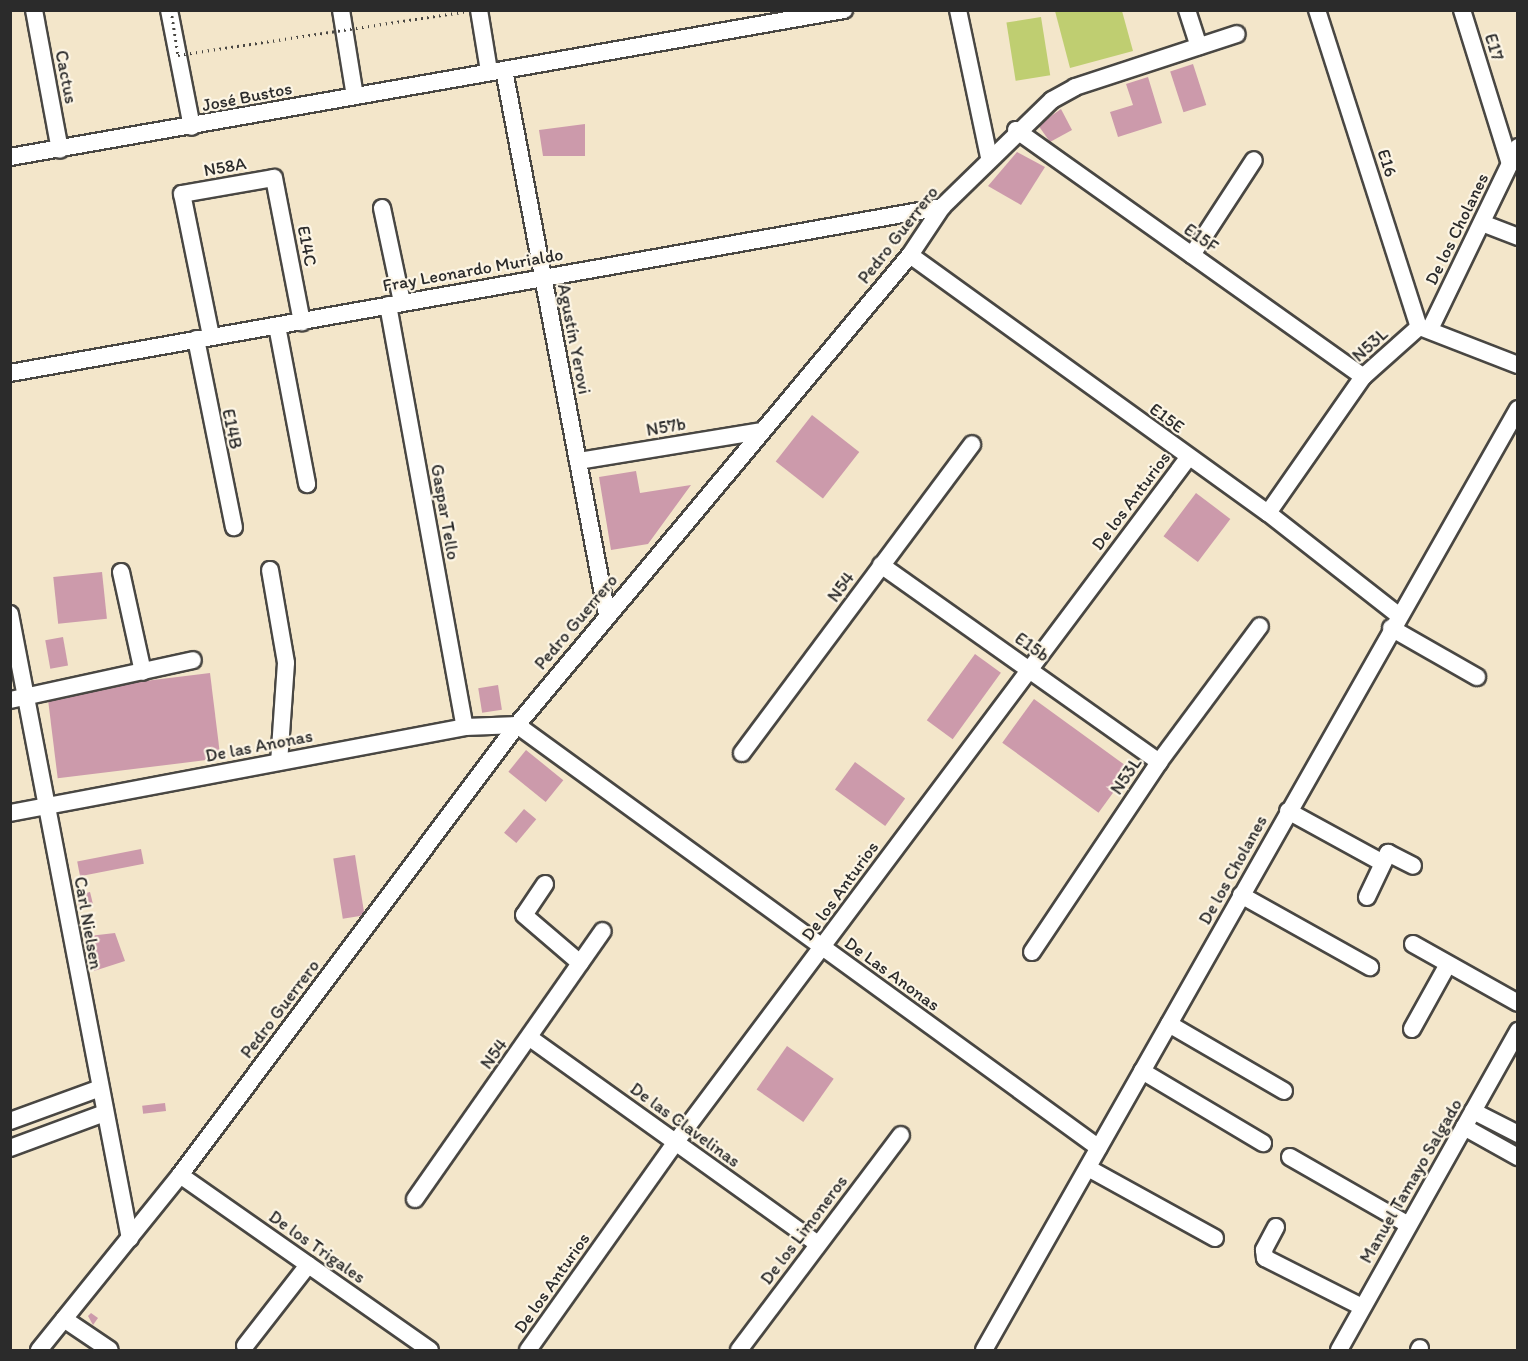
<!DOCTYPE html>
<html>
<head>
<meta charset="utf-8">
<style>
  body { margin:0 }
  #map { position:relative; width:1528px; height:1361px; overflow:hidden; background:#f3e6ca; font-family:Itim,sans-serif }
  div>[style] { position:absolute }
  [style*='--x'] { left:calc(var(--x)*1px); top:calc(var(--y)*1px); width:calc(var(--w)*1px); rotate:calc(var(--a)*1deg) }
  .green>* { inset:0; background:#bfce71; transform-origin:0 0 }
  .building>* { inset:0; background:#cc9aab; transform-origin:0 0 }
  .roads { filter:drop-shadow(2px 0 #494743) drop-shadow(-2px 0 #494743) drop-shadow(0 2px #494743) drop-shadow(0 -2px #494743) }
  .minor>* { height:16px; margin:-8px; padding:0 8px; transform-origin:8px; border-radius:8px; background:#fff }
  .path-bridge>* { height:3px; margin-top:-1.5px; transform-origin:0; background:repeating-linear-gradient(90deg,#494743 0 1.5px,transparent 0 6px) }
  span { translate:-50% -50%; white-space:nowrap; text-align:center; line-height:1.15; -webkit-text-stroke:4.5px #fcf5e5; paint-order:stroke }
  .street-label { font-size:18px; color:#2b2b2b }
  .frame { position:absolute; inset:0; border:12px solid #2b2b2b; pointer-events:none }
</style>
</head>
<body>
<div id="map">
  <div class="green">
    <div style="clip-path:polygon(1055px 11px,1122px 11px,1133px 51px,1070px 68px)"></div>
    <div style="left:1041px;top:17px;width:59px;height:35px;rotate:81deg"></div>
  </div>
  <div class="building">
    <div style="left:1193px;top:64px;width:43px;height:24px;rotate:72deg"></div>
    <div style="clip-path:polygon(1148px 77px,1162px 123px,1118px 137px,1110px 112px,1133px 105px,1126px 84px)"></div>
    <div style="clip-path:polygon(1061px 109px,1072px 130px,1050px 142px,1038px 125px)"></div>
    <div style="clip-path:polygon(585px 124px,585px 156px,543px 156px,539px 130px)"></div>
    <div style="clip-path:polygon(1017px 152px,1045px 167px,1021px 205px,988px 186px)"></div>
    <div style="left:812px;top:415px;width:60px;height:59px;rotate:38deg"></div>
    <div style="clip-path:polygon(636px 471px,640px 493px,691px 485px,648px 544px,611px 550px,599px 477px)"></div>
    <div style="left:1196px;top:493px;width:43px;height:54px;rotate:37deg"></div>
    <div style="left:102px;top:572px;width:47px;height:49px;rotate:84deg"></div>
    <div style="left:63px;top:637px;width:29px;height:18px;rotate:80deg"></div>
    <div style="left:975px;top:654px;width:32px;height:82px;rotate:36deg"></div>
    <div style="left:210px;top:673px;width:86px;height:164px;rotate:83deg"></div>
    <div style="left:498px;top:685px;width:25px;height:20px;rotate:81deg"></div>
    <div style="left:1034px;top:699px;width:119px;height:54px;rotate:36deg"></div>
    <div style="left:526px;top:750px;width:48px;height:28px;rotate:39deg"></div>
    <div style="left:855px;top:762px;width:62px;height:34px;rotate:36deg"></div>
    <div style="left:524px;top:809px;width:16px;height:31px;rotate:40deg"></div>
    <div style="left:141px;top:849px;width:15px;height:65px;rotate:79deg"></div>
    <div style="left:355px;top:855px;width:61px;height:22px;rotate:81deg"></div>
    <div style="left:90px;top:892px;width:12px;height:14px;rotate:76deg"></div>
    <div style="clip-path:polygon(115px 933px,125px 961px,94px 971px,89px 936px)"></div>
    <div style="left:787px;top:1046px;width:57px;height:53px;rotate:35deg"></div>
    <div style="left:165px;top:1103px;width:8px;height:23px;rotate:83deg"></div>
    <div style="clip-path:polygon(91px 1313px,98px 1318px,93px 1325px,88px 1316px)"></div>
  </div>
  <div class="roads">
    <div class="minor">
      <div style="--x:34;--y:10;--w:142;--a:79.5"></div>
      <div style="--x:169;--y:10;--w:119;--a:78.9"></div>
      <div style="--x:341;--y:10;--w:87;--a:80.8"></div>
      <div style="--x:479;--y:10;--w:62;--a:80.7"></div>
      <div style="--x:958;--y:10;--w:150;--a:78.1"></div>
      <div style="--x:1187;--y:10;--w:38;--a:72"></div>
      <div style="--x:1317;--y:10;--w:333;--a:72.2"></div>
      <div style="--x:1462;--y:10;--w:161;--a:72.7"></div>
      <div style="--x:504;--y:70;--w:555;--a:79.3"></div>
      <div style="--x:1016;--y:130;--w:426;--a:35.4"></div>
      <div style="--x:10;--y:157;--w:847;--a:-10"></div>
      <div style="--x:382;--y:208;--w:96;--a:78"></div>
      <div style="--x:1482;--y:223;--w:39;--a:21"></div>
      <div style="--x:910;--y:255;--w:441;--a:35.8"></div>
      <div style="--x:1268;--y:513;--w:165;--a:38.1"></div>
      <div style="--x:1192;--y:255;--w:113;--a:-56.9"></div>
      <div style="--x:388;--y:305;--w:429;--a:79.7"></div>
      <div style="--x:277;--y:326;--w:161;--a:79.2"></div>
      <div style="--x:1420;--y:327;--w:105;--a:21.2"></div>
      <div style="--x:1431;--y:327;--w:200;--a:-64.2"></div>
      <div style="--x:211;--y:336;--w:145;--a:-101.5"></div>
      <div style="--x:182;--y:194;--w:93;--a:-9.9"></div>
      <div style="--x:274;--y:178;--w:147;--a:79"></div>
      <div style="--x:196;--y:339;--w:192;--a:78.6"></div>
      <div style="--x:10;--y:373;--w:947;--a:-10.1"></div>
      <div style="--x:578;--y:461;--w:185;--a:-9.3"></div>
      <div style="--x:1268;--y:513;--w:166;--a:-55.1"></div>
      <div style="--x:1363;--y:377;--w:75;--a:-41.8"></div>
      <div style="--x:881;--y:565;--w:341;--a:35.3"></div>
      <div style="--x:270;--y:570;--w:94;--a:80.2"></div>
      <div style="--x:286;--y:663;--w:99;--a:94"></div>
      <div style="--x:121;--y:572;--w:102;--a:77.6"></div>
      <div style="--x:10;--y:614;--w:636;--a:79.13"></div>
      <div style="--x:1391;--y:628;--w:99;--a:29.7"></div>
      <div style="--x:10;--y:700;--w:187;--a:-12.3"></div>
      <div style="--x:517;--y:725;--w:719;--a:36.01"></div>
      <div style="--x:742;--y:753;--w:385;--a:-53.3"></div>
      <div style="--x:1288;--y:811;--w:108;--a:28.7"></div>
      <div style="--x:10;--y:813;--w:463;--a:-10.7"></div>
      <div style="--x:465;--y:727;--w:52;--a:-2.2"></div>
      <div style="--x:545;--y:884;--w:37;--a:124"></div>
      <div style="--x:524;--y:915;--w:74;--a:40.6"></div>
      <div style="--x:1241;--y:895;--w:148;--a:29.2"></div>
      <div style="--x:1367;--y:897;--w:49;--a:-64.5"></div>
      <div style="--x:1388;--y:853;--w:28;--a:27"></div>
      <div style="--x:1413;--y:944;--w:120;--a:29.3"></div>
      <div style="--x:1032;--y:952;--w:229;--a:-56.2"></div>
      <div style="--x:1159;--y:762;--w:169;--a:-53.4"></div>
      <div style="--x:1169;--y:1024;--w:133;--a:30.2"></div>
      <div style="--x:1412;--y:1029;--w:74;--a:-61"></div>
      <div style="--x:530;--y:1038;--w:354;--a:35.6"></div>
      <div style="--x:1142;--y:1071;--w:141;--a:30.8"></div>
      <div style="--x:1473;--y:1111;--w:51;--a:27.1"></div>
      <div style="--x:10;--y:1121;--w:94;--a:-20"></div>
      <div style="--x:1464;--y:1127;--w:62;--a:29.1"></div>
      <div style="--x:10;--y:1148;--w:98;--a:-20.3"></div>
      <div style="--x:1290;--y:1157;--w:135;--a:29.8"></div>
      <div style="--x:1088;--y:1168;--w:145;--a:28.9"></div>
      <div style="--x:180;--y:1175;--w:305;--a:35"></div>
      <div style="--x:415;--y:1199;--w:327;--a:-55"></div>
      <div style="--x:1276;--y:1227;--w:26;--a:118"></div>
      <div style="--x:1264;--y:1250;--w:8;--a:83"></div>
      <div style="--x:1265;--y:1258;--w:109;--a:26.8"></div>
      <div style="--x:64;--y:1319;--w:55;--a:34"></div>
      <div style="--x:245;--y:1346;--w:103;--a:-52.1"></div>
      <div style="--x:39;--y:1350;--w:225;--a:-51.1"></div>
      <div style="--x:180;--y:1175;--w:562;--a:-53.17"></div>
      <div style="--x:517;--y:725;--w:613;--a:-50.1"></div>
      <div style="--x:910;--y:255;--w:58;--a:-56.3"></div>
      <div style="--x:942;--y:207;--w:153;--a:-44.2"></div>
      <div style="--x:1052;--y:100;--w:26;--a:-29"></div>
      <div style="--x:1075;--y:87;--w:170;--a:-18.1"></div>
      <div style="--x:528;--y:1350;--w:254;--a:-54.6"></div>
      <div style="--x:675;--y:1143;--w:856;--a:-53.17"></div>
      <div style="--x:739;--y:1350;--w:269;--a:-53"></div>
      <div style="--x:984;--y:1350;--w:1082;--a:-60.43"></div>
      <div style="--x:1339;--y:1350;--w:366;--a:-60.7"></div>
      <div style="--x:1419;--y:1350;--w:2;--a:-63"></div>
    </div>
  </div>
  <div class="path-bridge">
    <div style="--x:171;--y:10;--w:46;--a:81.2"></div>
    <div style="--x:178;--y:55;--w:302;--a:-8.6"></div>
  </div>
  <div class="street-label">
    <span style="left:1494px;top:47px;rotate:73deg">E17</span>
    <span style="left:66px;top:77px;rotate:79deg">Cactus</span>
    <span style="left:247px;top:97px;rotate:-11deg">José Bustos</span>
    <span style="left:1387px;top:163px;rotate:72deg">E16</span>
    <span style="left:225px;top:167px;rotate:-10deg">N58A</span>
    <span style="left:1457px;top:229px;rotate:-64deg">De los Cholanes</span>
    <span style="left:898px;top:235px;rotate:-52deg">Pedro Guerrero</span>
    <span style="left:1201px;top:238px;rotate:35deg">E15F</span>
    <span style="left:307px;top:246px;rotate:79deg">E14C</span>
    <span style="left:473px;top:270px;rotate:-10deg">Fray Leonardo Murialdo</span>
    <span style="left:574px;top:339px;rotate:79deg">Agustín Yerovi</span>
    <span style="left:1370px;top:345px;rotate:-42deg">N53L</span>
    <span style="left:1167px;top:418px;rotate:36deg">E15E</span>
    <span style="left:666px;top:427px;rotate:-10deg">N57b</span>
    <span style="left:232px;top:429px;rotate:78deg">E14B</span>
    <span style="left:1131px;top:501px;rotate:-53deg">De los Anturios</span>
    <span style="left:445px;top:512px;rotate:80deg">Gaspar Tello</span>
    <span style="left:841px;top:587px;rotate:-54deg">N54</span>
    <span style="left:576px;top:622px;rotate:-50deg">Pedro Guerrero</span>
    <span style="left:1032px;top:647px;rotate:35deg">E15b</span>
    <span style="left:259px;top:746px;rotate:-11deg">De las Anonas</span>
    <span style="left:1126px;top:776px;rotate:-56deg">N53L</span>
    <span style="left:1233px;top:870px;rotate:-61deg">De los Cholanes</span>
    <span style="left:840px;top:891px;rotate:-54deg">De los Anturios</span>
    <span style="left:88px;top:923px;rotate:80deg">Carl Nielsen</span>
    <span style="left:892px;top:974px;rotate:36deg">De Las Anonas</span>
    <span style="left:280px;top:1009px;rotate:-53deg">Pedro Guerrero</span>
    <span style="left:494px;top:1054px;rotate:-54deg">N54</span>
    <span style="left:685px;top:1125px;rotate:36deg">De las Clavelinas</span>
    <span style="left:1411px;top:1181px;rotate:-60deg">Manuel Tamayo Salgado</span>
    <span style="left:804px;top:1230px;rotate:-53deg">De los Limoneros</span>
    <span style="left:317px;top:1247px;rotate:35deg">De los Trigales</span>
    <span style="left:552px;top:1283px;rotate:-55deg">De los Anturios</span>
  </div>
  <div class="frame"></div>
</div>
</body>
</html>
